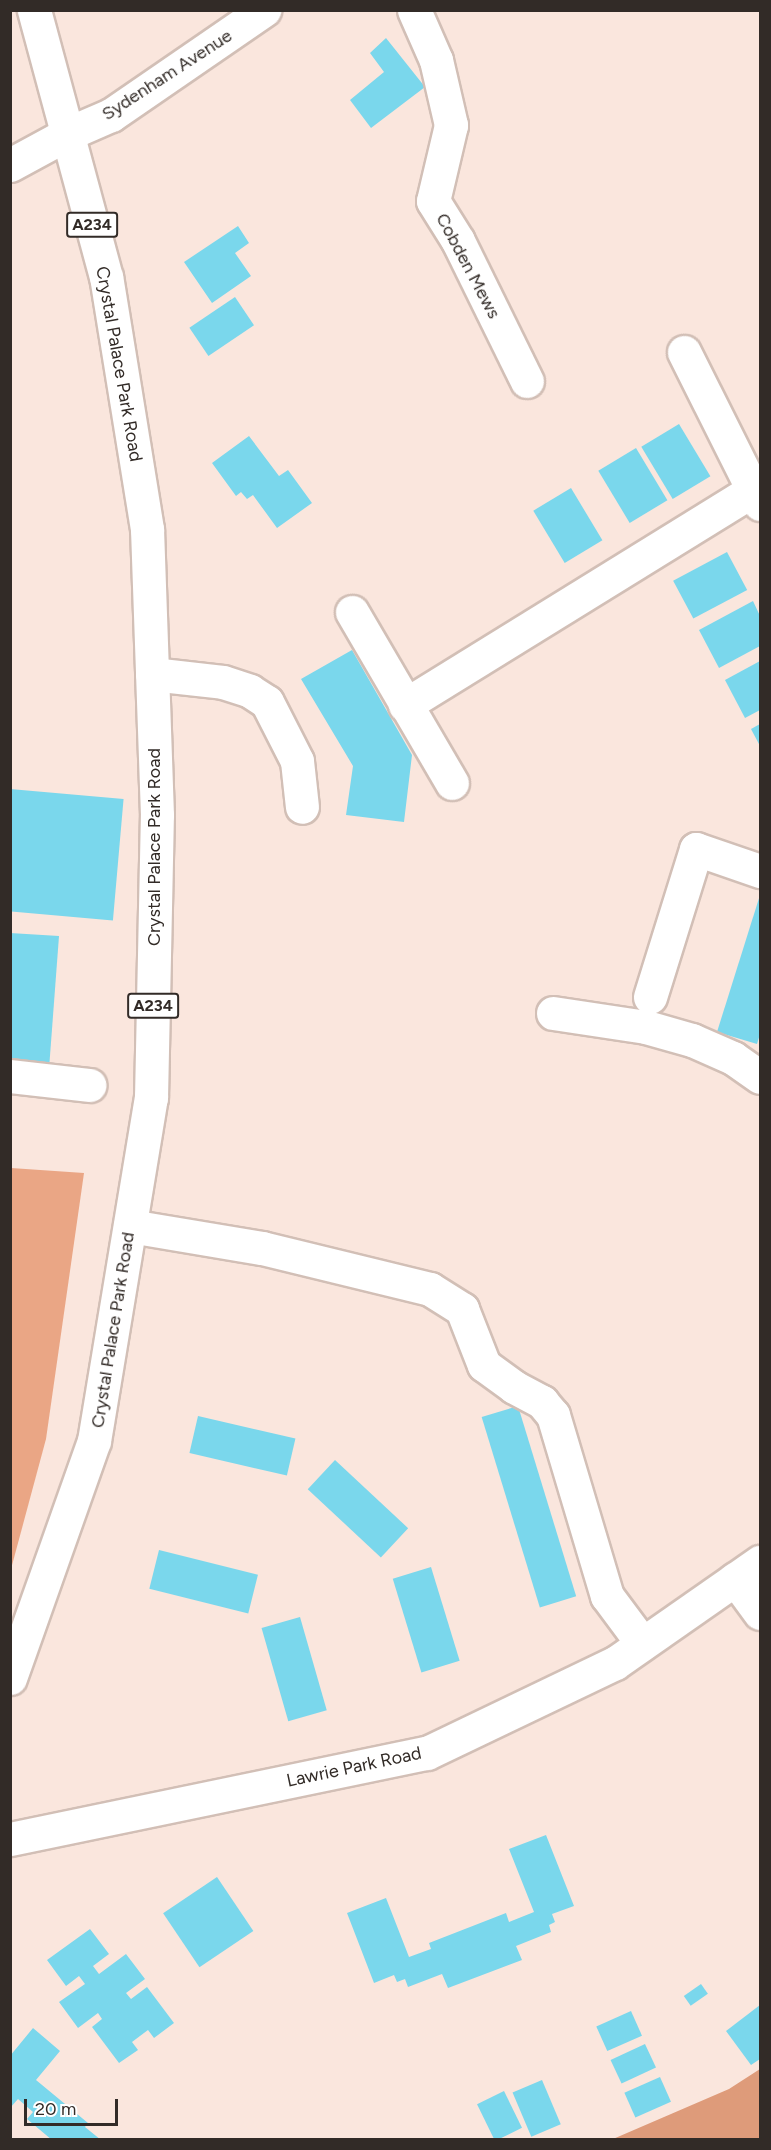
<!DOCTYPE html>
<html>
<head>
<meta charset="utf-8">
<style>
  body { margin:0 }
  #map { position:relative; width:771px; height:2150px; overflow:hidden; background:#fae6dd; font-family:Figtree,sans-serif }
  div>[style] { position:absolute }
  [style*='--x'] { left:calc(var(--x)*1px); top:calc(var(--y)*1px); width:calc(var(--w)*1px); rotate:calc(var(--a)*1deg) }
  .green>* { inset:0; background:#eaa685 }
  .forest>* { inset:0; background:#de9b7a }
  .building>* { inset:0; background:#7ad7ec; transform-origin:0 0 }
  .roads { filter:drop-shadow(2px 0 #d2bfb6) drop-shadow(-2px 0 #d2bfb6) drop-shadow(0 2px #d2bfb6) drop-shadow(0 -2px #d2bfb6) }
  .minor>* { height:33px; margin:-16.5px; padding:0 16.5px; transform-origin:16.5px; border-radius:16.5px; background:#fff }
  .major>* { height:33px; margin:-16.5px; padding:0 16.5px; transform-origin:16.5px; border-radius:16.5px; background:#fff }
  span { translate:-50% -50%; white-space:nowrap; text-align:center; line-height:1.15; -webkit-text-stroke:5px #fff; paint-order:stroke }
  .shield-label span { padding:2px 4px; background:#fff; border:2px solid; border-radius:4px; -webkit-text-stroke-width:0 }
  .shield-label { font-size:16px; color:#322b27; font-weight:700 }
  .street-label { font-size:18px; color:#322b27 }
  .frame { position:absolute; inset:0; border:12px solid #322b27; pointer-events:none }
  .scale { position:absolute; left:24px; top:2099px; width:94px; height:27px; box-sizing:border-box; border:3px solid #322b27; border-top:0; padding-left:8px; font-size:18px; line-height:21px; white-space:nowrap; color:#322b27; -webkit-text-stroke:4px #fff; paint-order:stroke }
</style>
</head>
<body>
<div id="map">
  <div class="green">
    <div style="clip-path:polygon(11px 1168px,84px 1173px,46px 1439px,11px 1569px)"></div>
  </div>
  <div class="forest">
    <div style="clip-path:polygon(760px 2069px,760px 2139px,613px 2139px,729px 2089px)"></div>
  </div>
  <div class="building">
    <div style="clip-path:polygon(386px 38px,425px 87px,371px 128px,350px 100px,384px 72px,370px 53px)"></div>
    <div style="clip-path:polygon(238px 226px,249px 243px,235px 253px,251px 276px,212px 303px,184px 262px)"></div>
    <div style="left:235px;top:297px;width:34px;height:55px;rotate:56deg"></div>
    <div style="left:679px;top:424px;width:61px;height:44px;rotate:59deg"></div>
    <div style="clip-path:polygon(249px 436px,279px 476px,288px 470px,312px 503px,277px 528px,253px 495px,247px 499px,241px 492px,236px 496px,212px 463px)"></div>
    <div style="left:636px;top:448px;width:61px;height:44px;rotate:59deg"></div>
    <div style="left:571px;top:488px;width:61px;height:44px;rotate:59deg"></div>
    <div style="left:727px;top:552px;width:43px;height:61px;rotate:62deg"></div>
    <div style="clip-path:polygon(753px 601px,760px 616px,760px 646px,719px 668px,699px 630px)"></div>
    <div style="clip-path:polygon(352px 650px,412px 755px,404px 822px,346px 815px,353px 766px,301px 679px)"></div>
    <div style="clip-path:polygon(760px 661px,760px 710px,745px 718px,725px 680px)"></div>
    <div style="clip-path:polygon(760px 724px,760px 746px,751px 729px)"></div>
    <div style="left:10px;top:789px;width:114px;height:122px;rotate:5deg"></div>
    <div style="clip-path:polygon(760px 895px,760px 1034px,757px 1044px,717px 1032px)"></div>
    <div style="clip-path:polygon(10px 933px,59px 936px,49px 1069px,10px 1061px)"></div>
    <div style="left:518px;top:1406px;width:199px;height:38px;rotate:73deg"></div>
    <div style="left:198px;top:1416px;width:100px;height:38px;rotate:13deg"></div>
    <div style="left:335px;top:1460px;width:100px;height:40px;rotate:43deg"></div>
    <div style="left:159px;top:1550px;width:102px;height:40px;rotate:14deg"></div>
    <div style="left:431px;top:1567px;width:98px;height:40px;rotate:73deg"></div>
    <div style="left:300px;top:1617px;width:97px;height:40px;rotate:74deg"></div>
    <div style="clip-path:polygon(546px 1835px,574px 1906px,552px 1914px,555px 1922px,549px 1925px,551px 1932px,516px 1946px,522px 1960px,448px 1988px,442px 1974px,408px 1987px,405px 1979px,397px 1982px,394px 1975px,374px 1983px,347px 1913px,386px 1898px,409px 1957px,431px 1949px,429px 1943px,506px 1913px,509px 1922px,534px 1912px,509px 1849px)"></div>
    <div style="left:217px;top:1877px;width:65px;height:65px;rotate:56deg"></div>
    <div style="clip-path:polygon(90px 1929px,109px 1954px,93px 1966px,99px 1974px,126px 1954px,145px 1979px,126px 1993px,131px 1999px,147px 1987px,174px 2023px,154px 2038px,148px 2030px,132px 2042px,138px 2050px,119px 2063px,92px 2027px,102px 2019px,98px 2013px,78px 2028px,59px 2002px,85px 1984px,79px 1976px,66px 1986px,47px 1960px)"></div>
    <div style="left:701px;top:1984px;width:12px;height:21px;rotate:55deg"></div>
    <div style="clip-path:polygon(760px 2005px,760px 2059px,751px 2065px,726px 2031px)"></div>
    <div style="left:631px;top:2011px;width:27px;height:38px;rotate:66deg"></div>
    <div style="clip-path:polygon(33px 2028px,60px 2051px,36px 2080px,88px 2123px,85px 2127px,101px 2140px,52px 2140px,27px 2119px,33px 2112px,18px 2099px,10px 2108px,10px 2056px)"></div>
    <div style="left:645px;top:2044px;width:26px;height:38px;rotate:65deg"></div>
    <div style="left:660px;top:2077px;width:27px;height:39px;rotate:66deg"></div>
    <div style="left:542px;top:2080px;width:48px;height:32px;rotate:67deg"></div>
    <div style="left:504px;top:2091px;width:41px;height:30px;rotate:64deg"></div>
  </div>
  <div class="roads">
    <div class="minor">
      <div style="--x:414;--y:10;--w:55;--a:66.3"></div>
      <div style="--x:436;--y:60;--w:67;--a:77"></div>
      <div style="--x:451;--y:125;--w:78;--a:103.3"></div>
      <div style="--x:433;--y:201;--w:47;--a:58"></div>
      <div style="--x:458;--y:241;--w:156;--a:63.8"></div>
      <div style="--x:10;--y:165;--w:65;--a:-28.5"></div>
      <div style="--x:67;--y:134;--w:48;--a:-23.4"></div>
      <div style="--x:111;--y:115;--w:186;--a:-34.5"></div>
      <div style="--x:684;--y:352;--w:170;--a:63.4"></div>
      <div style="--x:352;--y:612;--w:198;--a:59.7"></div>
      <div style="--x:152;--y:674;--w:71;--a:6.4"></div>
      <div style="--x:223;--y:682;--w:28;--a:18"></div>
      <div style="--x:250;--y:691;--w:20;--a:33"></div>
      <div style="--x:267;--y:702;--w:66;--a:63"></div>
      <div style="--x:297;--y:761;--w:46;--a:83.8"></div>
      <div style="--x:405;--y:705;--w:409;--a:-31.7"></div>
      <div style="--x:650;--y:997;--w:155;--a:-72.7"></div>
      <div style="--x:696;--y:849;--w:68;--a:19"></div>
      <div style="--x:553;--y:1013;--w:94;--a:8.6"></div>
      <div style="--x:646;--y:1027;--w:48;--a:15.8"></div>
      <div style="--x:692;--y:1040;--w:45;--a:23.7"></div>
      <div style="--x:733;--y:1058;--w:33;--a:35"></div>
      <div style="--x:10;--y:1076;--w:80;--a:6.5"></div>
      <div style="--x:130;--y:1226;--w:134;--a:9.5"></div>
      <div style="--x:262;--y:1248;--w:173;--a:13.7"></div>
      <div style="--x:430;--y:1289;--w:38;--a:32"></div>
      <div style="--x:462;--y:1309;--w:60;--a:68.6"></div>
      <div style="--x:484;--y:1365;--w:37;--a:36"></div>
      <div style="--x:514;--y:1387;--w:32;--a:28"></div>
      <div style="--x:542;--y:1402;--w:17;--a:50"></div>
      <div style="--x:553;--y:1415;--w:189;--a:73.4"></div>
      <div style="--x:607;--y:1596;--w:59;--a:53.3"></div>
      <div style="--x:735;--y:1579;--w:42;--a:53.7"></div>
      <div style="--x:10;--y:1839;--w:426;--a:-11.7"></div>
      <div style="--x:427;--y:1753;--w:208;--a:-25.6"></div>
      <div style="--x:615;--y:1663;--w:177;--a:-34.9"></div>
    </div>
    <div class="major">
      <div style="--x:10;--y:1678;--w:251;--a:-70.5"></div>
      <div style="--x:94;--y:1441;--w:348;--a:-80.6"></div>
      <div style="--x:151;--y:1098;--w:283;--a:-88.8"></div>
      <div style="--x:157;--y:815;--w:286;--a:-92"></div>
      <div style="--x:147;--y:529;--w:255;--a:-99.2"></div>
      <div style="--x:106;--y:277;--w:277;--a:-105.1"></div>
    </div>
  </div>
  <div class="shield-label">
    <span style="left:92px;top:225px">A234</span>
    <span style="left:153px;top:1006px">A234</span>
  </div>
  <div class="street-label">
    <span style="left:167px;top:75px;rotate:-33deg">Sydenham Avenue</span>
    <span style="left:468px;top:266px;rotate:62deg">Cobden Mews</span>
    <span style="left:119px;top:364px;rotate:80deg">Crystal Palace Park Road</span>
    <span style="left:154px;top:847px;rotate:-90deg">Crystal Palace Park Road</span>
    <span style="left:113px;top:1330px;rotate:-81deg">Crystal Palace Park Road</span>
    <span style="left:354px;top:1767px;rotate:-12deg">Lawrie Park Road</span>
  </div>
  <div class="frame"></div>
  <div class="scale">20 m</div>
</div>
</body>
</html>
